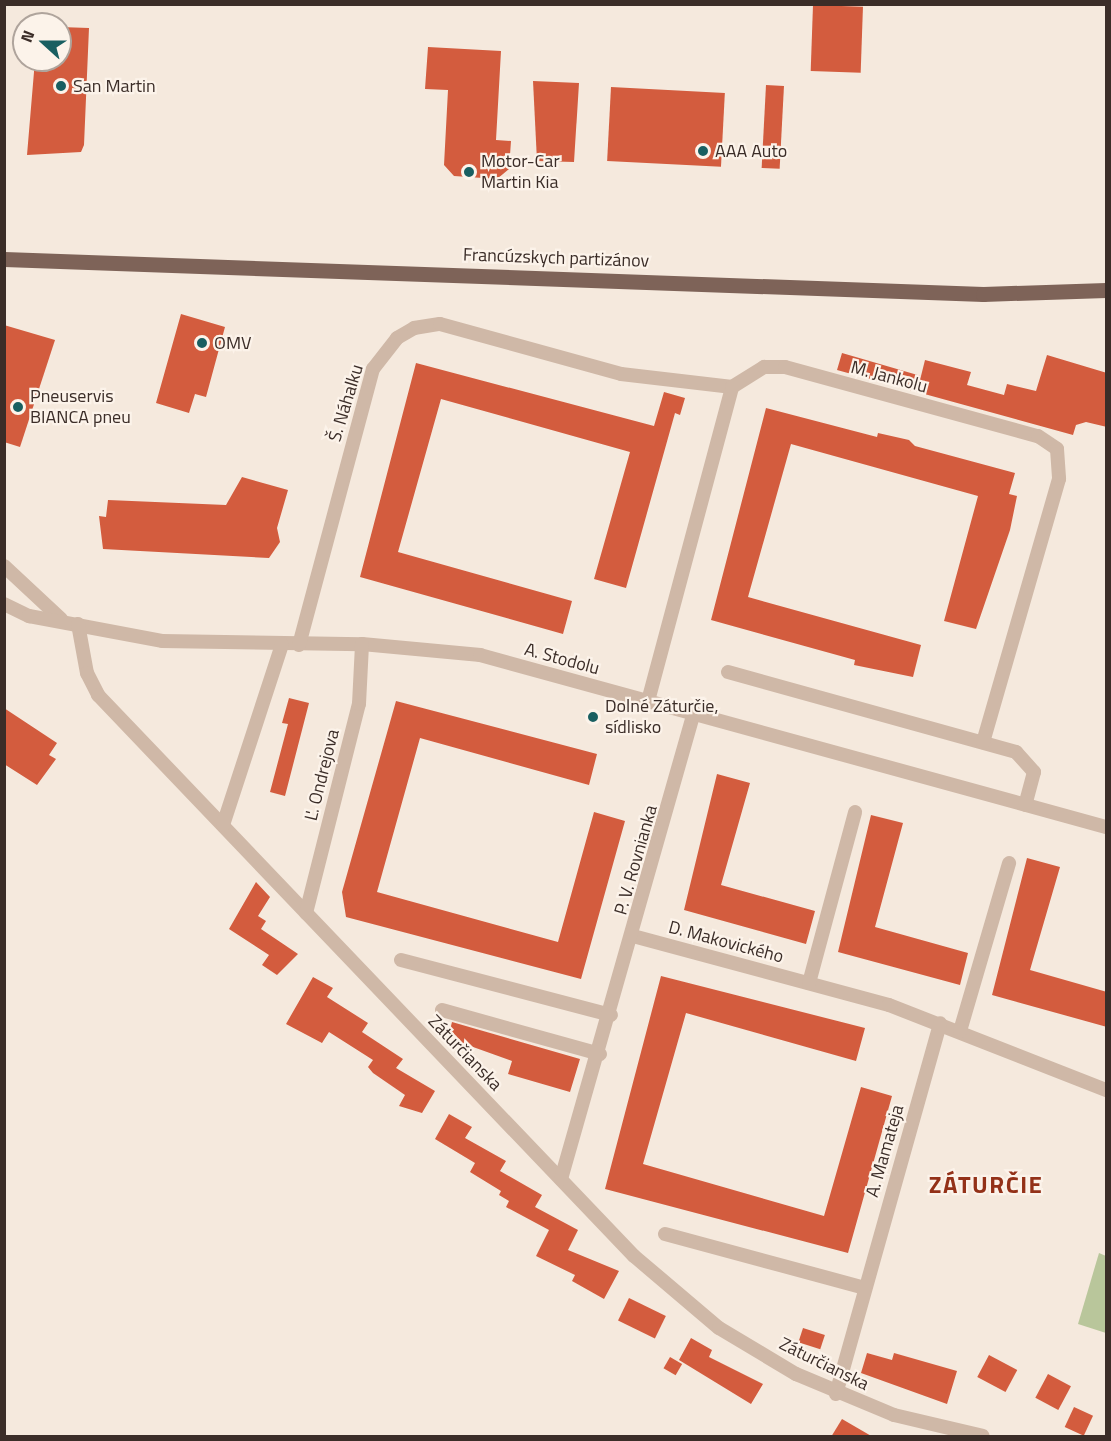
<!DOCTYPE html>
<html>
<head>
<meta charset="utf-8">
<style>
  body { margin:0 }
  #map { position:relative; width:1111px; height:1441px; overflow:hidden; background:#f5e9dd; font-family:"Titillium Web",sans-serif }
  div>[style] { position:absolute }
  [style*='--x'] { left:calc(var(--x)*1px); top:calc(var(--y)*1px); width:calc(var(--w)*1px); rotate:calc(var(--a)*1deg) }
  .green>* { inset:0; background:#b9c69b }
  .building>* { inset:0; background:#d35c3e; transform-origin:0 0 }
  .minor>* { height:14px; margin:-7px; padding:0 7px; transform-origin:7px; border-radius:7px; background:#cfb8a7 }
  .primary>* { height:15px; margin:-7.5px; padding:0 7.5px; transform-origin:7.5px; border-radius:7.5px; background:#7e6358 }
  .dots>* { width:16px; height:16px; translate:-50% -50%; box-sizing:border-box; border:3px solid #fcf3ea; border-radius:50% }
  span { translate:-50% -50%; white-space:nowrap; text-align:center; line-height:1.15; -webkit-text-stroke:4.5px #fcf3ea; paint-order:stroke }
  .poi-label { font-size:18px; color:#3b2d28 }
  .left { translate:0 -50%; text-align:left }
  .street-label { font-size:18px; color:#3b2d28 }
  .district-label { font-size:24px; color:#933118; font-weight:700; letter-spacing:1.5px }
  .frame { position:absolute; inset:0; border:6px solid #3b2d28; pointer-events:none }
  .north { position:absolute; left:12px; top:12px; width:60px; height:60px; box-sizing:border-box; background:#fcf3ea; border:2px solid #afa49c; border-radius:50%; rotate:291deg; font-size:16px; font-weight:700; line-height:24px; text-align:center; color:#3b2d28 }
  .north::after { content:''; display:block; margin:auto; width:21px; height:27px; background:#195f61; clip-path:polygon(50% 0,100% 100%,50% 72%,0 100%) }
</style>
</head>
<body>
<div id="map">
  <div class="green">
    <div style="clip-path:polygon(1099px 1253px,1106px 1256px,1106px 1333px,1078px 1324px)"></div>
  </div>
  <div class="building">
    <div style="left:813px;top:5px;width:50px;height:66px;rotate:2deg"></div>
    <div style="clip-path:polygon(60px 27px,89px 28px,84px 145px,81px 152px,27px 155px,35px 60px,60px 60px)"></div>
    <div style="clip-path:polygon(428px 47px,501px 51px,496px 140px,511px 141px,509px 169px,497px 179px,454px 176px,444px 165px,448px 90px,425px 89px)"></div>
    <div style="clip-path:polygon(533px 81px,579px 83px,574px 162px,537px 161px)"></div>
    <div style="left:766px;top:85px;width:18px;height:83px;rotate:3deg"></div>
    <div style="left:611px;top:87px;width:114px;height:74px;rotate:3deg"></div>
    <div style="clip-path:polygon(181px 314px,225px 327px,206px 397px,195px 394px,189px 413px,156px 403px)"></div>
    <div style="clip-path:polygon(4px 325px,55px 340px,20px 447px,4px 442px)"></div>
    <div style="clip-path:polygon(842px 353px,921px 376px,925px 360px,971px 372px,967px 385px,1004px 395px,1007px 384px,1036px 391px,1047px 355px,1107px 373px,1107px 427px,1086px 422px,1076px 425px,1073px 435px,939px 398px,837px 370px)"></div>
    <div style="clip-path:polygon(416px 363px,654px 426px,664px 392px,685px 398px,680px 415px,675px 413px,626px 588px,594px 579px,630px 452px,441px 399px,398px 552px,572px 601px,563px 634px,360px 577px)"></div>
    <div style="clip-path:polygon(766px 408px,877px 437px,878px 433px,909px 440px,915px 446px,1015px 473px,1009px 494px,1017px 496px,1010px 530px,976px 629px,944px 621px,978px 496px,791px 444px,748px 597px,921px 645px,913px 677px,854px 665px,855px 660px,711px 620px)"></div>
    <div style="clip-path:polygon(242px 477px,288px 490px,277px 528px,280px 542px,269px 558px,103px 549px,99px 516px,106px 517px,108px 500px,226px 505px)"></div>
    <div style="clip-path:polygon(289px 698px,309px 703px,285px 796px,270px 792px,288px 724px,282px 723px)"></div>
    <div style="clip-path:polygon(396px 701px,597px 754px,589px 785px,420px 738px,377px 892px,558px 942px,594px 812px,625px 821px,581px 979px,346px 917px,342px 892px)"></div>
    <div style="clip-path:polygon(4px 708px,57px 743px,49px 755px,56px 759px,37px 785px,4px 764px)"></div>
    <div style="clip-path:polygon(717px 774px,750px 783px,721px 885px,815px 911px,806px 944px,684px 910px)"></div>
    <div style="clip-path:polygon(871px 815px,903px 823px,875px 927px,968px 953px,960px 985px,838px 952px)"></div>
    <div style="clip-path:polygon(1027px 858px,1060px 867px,1030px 970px,1107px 992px,1107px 1027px,992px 995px)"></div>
    <div style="clip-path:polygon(256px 882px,270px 897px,258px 916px,266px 921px,261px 929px,298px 954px,277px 975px,262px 965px,269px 955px,229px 929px)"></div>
    <div style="clip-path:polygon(661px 976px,865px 1028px,856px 1061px,686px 1013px,643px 1164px,824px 1216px,861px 1087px,892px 1096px,848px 1253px,605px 1189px)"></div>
    <div style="clip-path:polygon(313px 977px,333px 988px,327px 997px,368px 1023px,362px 1032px,403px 1059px,396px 1068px,435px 1091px,422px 1113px,399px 1106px,405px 1095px,373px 1073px,368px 1067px,373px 1060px,329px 1032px,322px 1043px,286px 1024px)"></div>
    <div style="clip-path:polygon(452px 1022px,580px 1059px,570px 1092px,508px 1074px,512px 1061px,448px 1038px)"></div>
    <div style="clip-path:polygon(449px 1114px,472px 1127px,465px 1138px,506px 1161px,500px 1171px,542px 1195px,535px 1207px,578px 1230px,568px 1250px,619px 1271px,604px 1299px,572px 1281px,575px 1275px,536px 1256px,549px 1230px,506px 1207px,509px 1201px,499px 1195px,501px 1191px,470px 1172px,475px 1163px,435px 1139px)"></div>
    <div style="left:629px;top:1298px;width:41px;height:25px;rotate:26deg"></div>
    <div style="left:803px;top:1328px;width:23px;height:15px;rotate:18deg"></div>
    <div style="clip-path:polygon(691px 1338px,712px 1350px,709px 1357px,763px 1384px,751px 1404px,679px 1360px)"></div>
    <div style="clip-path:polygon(867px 1353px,892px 1360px,894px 1353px,957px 1371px,947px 1404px,861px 1373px)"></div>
    <div style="left:989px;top:1355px;width:32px;height:25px;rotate:28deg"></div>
    <div style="left:670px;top:1357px;width:14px;height:13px;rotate:30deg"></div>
    <div style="left:1048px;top:1374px;width:26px;height:27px;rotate:28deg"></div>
    <div style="left:1074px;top:1407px;width:21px;height:22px;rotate:25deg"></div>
    <div style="clip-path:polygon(842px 1419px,873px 1437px,831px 1437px)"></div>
  </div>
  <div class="minor">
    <div style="--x:4;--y:566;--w:78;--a:42.9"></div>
    <div style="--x:4;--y:604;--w:28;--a:26"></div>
    <div style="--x:29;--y:616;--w:135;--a:10.6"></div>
    <div style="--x:162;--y:641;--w:200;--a:0.9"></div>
    <div style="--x:362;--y:644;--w:119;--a:5.3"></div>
    <div style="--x:480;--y:655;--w:649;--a:15.36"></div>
    <div style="--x:78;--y:624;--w:50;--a:79.6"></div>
    <div style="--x:87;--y:673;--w:25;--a:63"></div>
    <div style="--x:98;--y:695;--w:776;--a:46.31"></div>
    <div style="--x:634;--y:1256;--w:111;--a:40.3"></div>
    <div style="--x:719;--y:1328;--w:90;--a:30.9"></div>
    <div style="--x:796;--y:1374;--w:106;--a:22.7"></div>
    <div style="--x:894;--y:1415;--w:91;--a:13.3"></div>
    <div style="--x:299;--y:645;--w:286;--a:-75"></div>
    <div style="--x:373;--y:369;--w:39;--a:-52"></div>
    <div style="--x:397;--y:338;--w:20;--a:-30"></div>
    <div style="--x:414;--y:328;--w:26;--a:-9"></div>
    <div style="--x:440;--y:324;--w:188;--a:15.4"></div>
    <div style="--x:621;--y:374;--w:112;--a:6.7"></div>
    <div style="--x:728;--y:672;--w:299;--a:15.5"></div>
    <div style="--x:1016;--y:752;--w:27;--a:48"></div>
    <div style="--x:1034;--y:772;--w:34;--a:105"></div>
    <div style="--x:648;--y:701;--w:325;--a:-75"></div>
    <div style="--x:732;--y:387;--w:38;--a:-32"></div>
    <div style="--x:764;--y:367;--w:21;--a:0"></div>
    <div style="--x:785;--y:367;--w:262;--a:15.3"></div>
    <div style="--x:1038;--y:436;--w:23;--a:34"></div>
    <div style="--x:1057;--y:449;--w:30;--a:86"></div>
    <div style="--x:1059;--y:479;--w:274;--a:106.1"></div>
    <div style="--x:223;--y:825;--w:190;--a:-71.9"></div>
    <div style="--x:306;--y:913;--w:216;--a:-75.8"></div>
    <div style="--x:359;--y:704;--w:60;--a:-87.1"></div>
    <div style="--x:633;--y:936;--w:265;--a:15.1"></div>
    <div style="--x:889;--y:1005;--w:233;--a:21.4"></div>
    <div style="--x:401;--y:960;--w:217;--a:14.7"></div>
    <div style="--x:809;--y:983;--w:177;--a:-74.9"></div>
    <div style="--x:442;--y:1010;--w:164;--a:15.6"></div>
    <div style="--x:960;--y:1031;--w:175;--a:-73.7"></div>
    <div style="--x:561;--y:1179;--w:485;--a:-74.1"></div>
    <div style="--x:665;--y:1234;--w:207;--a:15.1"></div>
    <div style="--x:836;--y:1394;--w:385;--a:-74.3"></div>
  </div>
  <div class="primary">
    <div style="--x:4;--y:259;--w:980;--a:2.05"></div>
    <div style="--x:983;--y:294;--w:123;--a:-1.9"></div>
  </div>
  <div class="dots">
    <div style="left:61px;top:86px;background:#195f61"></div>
    <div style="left:703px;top:151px;background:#195f61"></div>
    <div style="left:469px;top:172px;background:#195f61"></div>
    <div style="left:202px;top:343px;background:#195f61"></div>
    <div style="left:18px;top:407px;background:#195f61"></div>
    <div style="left:593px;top:717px;background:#195f61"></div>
  </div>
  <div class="poi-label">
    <span class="left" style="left:73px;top:86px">San Martin</span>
    <span class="left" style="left:715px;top:151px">AAA Auto</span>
    <span class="left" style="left:481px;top:172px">Motor-Car<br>Martin Kia</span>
    <span class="left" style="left:214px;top:343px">OMV</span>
    <span class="left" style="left:30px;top:407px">Pneuservis<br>BIANCA pneu</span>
    <span class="left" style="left:605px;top:717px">Dolné Záturčie,<br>sídlisko</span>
  </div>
  <div class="street-label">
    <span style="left:556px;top:258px;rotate:2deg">Francúzskych partizánov</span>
    <span style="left:889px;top:377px;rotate:15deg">M. Jankolu</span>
    <span style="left:346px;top:403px;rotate:-73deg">Š. Náhalku</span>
    <span style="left:562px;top:659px;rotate:15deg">A. Stodolu</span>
    <span style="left:322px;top:775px;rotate:-76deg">Ľ. Ondrejova</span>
    <span style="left:636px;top:860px;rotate:-74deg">P. V. Rovnianka</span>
    <span style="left:726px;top:942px;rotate:15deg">D. Makovického</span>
    <span style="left:465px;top:1053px;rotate:46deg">Záturčianska</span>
    <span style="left:885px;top:1151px;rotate:-74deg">A. Mamateja</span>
    <span style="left:824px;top:1364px;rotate:26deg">Záturčianska</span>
  </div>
  <div class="district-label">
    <span style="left:986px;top:1185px">ZÁTURČIE</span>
  </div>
  <div class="frame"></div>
  <div class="north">N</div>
</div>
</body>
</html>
